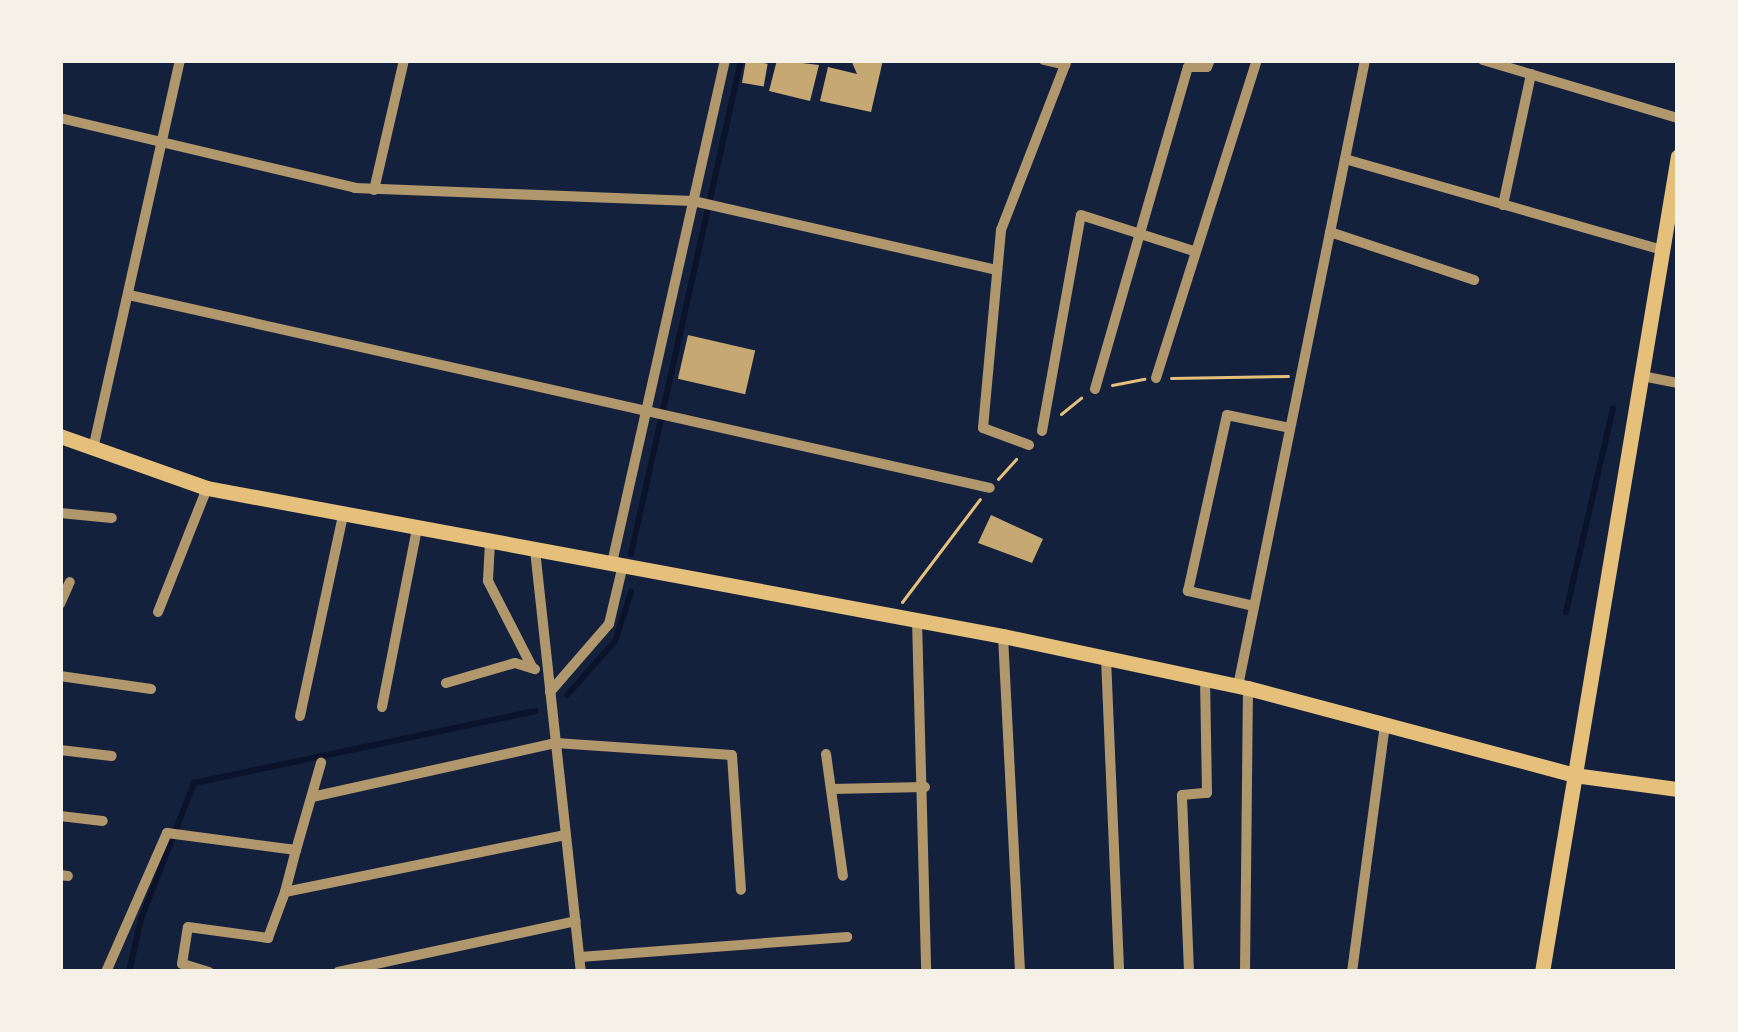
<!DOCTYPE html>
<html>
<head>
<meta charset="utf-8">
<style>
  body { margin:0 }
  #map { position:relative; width:1738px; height:1032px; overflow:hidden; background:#14213d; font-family:"Roboto Serif",serif }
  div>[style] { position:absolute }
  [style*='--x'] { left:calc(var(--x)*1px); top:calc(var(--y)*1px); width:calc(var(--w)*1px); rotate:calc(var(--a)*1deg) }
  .stream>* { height:6px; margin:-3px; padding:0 3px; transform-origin:3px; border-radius:3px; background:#0b132b }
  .building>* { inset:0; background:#c6a872; transform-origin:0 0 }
  .path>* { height:3px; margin:-1.5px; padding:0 1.5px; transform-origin:1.5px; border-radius:1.5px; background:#e5c07b }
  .minor>* { height:10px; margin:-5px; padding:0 5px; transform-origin:5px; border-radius:5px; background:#b1986c }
  .secondary>* { height:15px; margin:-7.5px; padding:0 7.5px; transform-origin:7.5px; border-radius:7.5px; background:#e5c07b }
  span { translate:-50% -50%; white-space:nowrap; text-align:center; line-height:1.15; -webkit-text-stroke:12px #f6f1e7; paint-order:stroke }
  .frame { position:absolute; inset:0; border:63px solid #f6f1e7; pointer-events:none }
</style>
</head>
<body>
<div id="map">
  <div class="stream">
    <div style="--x:631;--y:554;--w:506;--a:-77.45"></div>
    <div style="--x:1566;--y:612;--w:209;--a:-77"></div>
    <div style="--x:567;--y:695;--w:72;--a:-48.4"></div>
    <div style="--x:615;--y:641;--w:52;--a:-71.9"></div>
    <div style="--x:129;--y:972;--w:54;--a:-77.2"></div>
    <div style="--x:141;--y:919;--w:146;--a:-68.7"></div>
    <div style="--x:194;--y:783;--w:349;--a:-11.9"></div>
  </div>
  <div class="building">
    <div style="left:746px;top:60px;width:22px;height:23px;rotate:10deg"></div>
    <div style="clip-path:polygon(777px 60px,819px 65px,810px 101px,769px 91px)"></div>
    <div style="clip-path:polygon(851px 60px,883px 60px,871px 112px,820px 101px,828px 67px,857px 74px)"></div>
    <div style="left:688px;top:335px;width:69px;height:45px;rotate:13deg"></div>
    <div style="clip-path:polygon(991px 515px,1043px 539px,1032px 563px,978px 543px)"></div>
  </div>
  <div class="path">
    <div style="--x:1171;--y:378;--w:117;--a:-1"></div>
    <div style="--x:1112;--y:385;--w:33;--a:-11"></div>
    <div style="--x:1061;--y:414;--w:26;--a:-39"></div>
    <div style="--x:998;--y:479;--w:27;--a:-48"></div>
    <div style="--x:902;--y:602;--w:129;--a:-52.9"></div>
  </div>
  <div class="minor">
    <div style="--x:1044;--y:60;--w:22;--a:13"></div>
    <div style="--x:1483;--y:60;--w:203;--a:16.6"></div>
    <div style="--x:60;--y:118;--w:303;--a:13.3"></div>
    <div style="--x:355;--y:188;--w:338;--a:2.2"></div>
    <div style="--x:693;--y:201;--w:312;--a:12.8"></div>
    <div style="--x:1345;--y:159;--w:331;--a:16"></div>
    <div style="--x:374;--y:190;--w:133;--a:-77"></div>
    <div style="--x:1503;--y:205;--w:134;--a:-77.9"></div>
    <div style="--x:1330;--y:232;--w:152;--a:18.4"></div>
    <div style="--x:129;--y:295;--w:882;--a:12.63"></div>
    <div style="--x:1642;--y:376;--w:37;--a:11"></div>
    <div style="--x:1156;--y:378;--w:334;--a:-72.4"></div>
    <div style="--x:1095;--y:389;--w:335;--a:-73.9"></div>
    <div style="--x:1188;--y:67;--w:19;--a:0"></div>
    <div style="--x:1207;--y:67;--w:8;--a:-67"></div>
    <div style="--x:1042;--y:431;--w:219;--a:-79.8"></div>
    <div style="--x:1081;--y:215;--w:119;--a:17.7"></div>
    <div style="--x:1029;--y:445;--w:49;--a:-159.7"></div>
    <div style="--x:983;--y:428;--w:199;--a:-84.8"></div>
    <div style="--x:1001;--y:230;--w:182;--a:-68.8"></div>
    <div style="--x:93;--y:449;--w:399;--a:-77.4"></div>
    <div style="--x:60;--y:513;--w:52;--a:5.5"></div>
    <div style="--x:490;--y:542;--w:39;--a:93"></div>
    <div style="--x:488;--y:581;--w:97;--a:62.9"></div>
    <div style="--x:535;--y:550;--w:424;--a:83.8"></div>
    <div style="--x:612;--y:563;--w:516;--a:-77.34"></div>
    <div style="--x:60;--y:604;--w:24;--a:-66"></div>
    <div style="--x:1254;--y:606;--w:68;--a:-167.2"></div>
    <div style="--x:1188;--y:591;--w:180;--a:-77.5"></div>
    <div style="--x:1227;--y:415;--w:64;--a:11.7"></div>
    <div style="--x:158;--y:612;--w:133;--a:-68.4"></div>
    <div style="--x:917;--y:620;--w:352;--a:88.5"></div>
    <div style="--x:1003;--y:636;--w:336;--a:87.1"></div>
    <div style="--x:1106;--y:658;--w:314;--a:87.6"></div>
    <div style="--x:60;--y:676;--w:92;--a:8.1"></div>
    <div style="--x:446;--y:683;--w:72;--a:-16.2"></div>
    <div style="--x:515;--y:663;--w:21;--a:17"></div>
    <div style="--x:1238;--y:686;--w:639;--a:-78.53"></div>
    <div style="--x:550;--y:692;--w:90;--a:-49.1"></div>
    <div style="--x:609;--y:624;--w:61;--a:-76.7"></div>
    <div style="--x:382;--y:707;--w:181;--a:-78.9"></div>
    <div style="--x:300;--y:716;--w:206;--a:-77.9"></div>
    <div style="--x:60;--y:750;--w:52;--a:6.6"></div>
    <div style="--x:826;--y:754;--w:123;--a:82.1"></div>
    <div style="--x:831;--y:789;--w:94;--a:-1.2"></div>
    <div style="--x:312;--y:797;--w:250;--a:-12.5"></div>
    <div style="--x:556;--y:743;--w:176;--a:3.9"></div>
    <div style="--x:732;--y:755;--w:135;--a:86.2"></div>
    <div style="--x:60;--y:816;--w:43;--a:6.6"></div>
    <div style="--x:296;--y:850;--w:91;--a:-74"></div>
    <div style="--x:60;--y:875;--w:8;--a:7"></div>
    <div style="--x:580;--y:957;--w:268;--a:-4.3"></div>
    <div style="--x:106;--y:972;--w:152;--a:-66.3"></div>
    <div style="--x:167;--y:833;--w:130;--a:7.5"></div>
    <div style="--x:296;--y:850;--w:43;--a:104.7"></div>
    <div style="--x:285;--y:892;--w:286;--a:-11.5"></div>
    <div style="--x:209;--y:972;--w:28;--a:-163"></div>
    <div style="--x:182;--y:964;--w:37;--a:-81"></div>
    <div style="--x:188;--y:927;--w:81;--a:7.8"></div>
    <div style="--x:268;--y:938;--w:49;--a:-69.7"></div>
    <div style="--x:338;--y:972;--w:243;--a:-12.1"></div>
    <div style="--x:1189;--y:972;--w:177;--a:-92.3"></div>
    <div style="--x:1182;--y:795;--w:25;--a:-5"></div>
    <div style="--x:1207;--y:793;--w:114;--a:-91"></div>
    <div style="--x:1245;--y:972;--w:284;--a:-89.4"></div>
    <div style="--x:1352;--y:972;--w:249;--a:-82.4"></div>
  </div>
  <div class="secondary">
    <div style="--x:60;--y:436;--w:156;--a:19.5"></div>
    <div style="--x:207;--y:488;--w:810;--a:10.53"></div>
    <div style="--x:1003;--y:636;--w:250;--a:12"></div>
    <div style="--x:1248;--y:688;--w:337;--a:14.9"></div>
    <div style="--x:1574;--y:775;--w:105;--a:7.7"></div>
    <div style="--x:1542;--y:972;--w:827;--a:-80.54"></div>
  </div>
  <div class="frame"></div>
</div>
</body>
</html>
